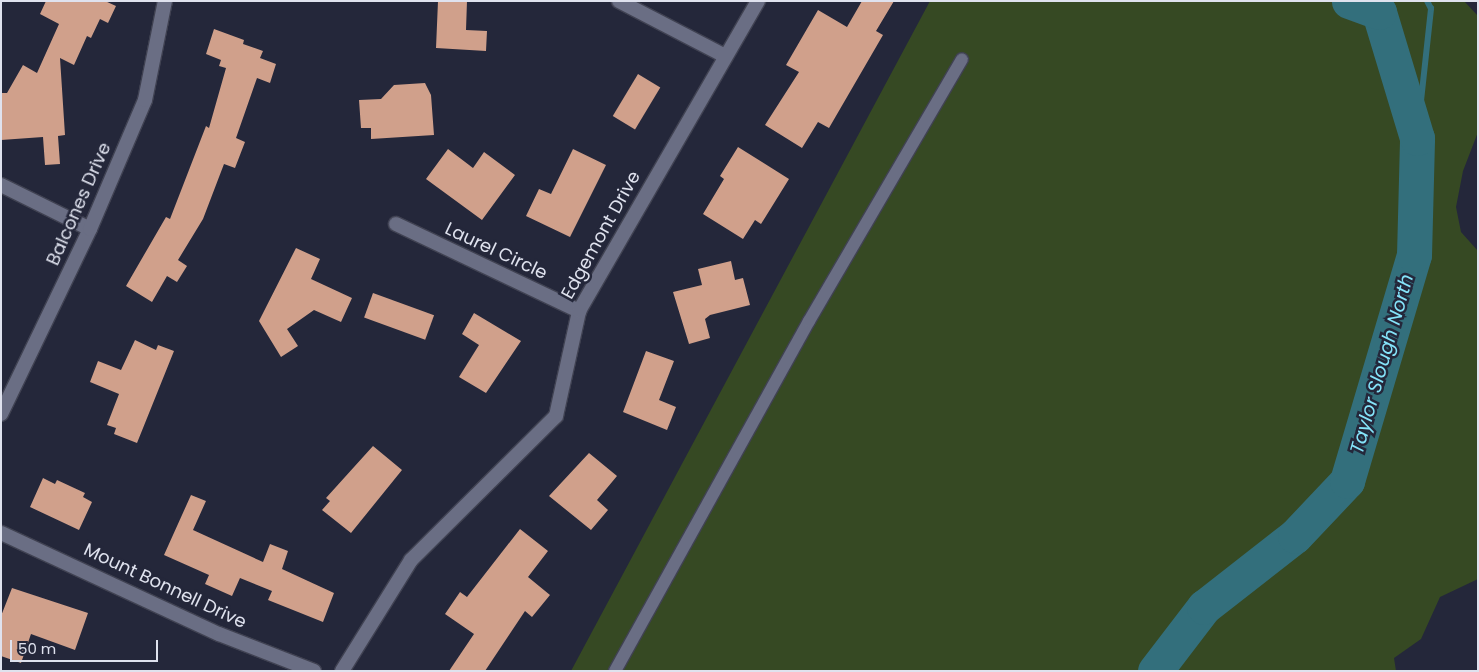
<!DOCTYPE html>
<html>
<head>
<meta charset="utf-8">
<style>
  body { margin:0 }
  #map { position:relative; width:1479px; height:672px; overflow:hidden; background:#24273a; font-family:Poppins,sans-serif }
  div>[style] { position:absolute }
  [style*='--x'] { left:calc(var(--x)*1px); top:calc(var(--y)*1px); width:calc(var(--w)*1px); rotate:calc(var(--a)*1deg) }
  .green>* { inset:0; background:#364923 }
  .stream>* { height:5.5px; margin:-2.75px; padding:0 2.75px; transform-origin:2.75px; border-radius:2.75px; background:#336f7c }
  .river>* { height:35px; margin:-17.5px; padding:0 17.5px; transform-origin:17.5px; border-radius:17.5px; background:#336f7c }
  .building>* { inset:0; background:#d0a08b; transform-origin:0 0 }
  .roads { filter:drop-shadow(1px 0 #404252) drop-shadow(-1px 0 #404252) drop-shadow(0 1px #404252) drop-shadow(0 -1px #404252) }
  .service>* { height:12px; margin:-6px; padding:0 6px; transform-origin:6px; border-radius:6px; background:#6a6e84 }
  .minor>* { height:14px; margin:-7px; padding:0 7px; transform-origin:7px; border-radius:7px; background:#6a6e84 }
  .tertiary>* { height:14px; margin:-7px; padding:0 7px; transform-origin:7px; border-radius:7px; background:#6a6e84 }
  span { translate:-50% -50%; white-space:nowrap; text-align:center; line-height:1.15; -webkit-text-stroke:5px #24273a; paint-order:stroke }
  .street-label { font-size:18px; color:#dfe2ee }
  .water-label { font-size:19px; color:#85e4fa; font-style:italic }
  .frame { position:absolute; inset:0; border:2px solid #dfe2ee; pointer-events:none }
  .scale { position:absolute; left:10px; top:640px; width:148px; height:22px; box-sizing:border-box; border:2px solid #dfe2ee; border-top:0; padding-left:6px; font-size:15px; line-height:18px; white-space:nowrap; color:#dfe2ee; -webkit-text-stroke:4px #24273a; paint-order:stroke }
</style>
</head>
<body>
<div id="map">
  <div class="green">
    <div style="clip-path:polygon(930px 1px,1464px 1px,1478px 16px,1478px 132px,1463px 171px,1456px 207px,1461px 232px,1478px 251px,1478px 579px,1440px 597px,1421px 639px,1394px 658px,1396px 671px,571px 671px)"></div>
  </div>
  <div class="stream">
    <div style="--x:1417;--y:138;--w:130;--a:-83.8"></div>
    <div style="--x:1431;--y:9;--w:9;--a:-117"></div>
  </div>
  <div class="river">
    <div style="--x:1155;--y:671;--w:81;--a:-52.6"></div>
    <div style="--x:1204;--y:607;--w:115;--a:-38"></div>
    <div style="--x:1295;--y:536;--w:76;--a:-46.6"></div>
    <div style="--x:1347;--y:481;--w:236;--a:-73.5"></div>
    <div style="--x:1414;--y:255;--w:117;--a:-88.5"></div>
    <div style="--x:1417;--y:138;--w:132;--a:-106.8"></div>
    <div style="--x:1379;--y:12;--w:32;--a:-160"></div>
  </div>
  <div class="building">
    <div style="clip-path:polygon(46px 1px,105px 1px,116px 6px,108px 23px,100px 19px,91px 38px,87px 36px,74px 65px,60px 58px,65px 135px,58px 136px,60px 164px,45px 165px,43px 137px,1px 140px,1px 93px,7px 93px,23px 65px,37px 73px,59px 24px,40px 14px)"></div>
    <div style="clip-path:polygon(438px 1px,467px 1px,466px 30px,487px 31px,486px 51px,436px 48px)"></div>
    <div style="clip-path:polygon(862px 1px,894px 1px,876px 31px,883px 35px,829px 128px,818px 122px,802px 148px,765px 125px,799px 72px,786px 65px,818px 10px,847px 27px)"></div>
    <div style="clip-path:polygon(214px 29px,244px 40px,243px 44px,263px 51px,260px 58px,276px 64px,270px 83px,257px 78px,236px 138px,245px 142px,235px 168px,224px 164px,203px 219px,178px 260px,187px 266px,177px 282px,167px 276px,152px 302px,126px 286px,166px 217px,170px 219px,206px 126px,209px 128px,226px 68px,219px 66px,221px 60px,206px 54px)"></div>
    <div style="left:638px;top:74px;width:26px;height:49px;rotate:31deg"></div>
    <div style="clip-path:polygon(425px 83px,431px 95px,434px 135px,371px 139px,371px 128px,361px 128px,359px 100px,381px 99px,394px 85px)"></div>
    <div style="clip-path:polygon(738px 147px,789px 179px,761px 224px,755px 220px,743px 239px,703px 214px,724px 179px,720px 176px)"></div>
    <div style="clip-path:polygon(448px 149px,473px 168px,484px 152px,515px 175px,482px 220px,426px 179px)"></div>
    <div style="clip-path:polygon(573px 149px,606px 165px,570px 237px,526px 216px,539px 189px,551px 194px)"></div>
    <div style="clip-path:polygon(296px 248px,320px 259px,311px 279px,352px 298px,341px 322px,314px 310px,287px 329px,298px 346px,281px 357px,259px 321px)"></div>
    <div style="clip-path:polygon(731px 261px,735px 280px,743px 278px,750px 305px,710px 315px,705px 319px,710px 338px,689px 344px,673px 292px,702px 285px,698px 269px)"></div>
    <div style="left:373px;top:293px;width:65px;height:26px;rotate:20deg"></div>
    <div style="clip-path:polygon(474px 313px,521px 341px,486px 393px,459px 377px,479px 345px,462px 334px)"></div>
    <div style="clip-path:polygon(135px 340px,156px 350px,158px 345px,174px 351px,137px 443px,114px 434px,116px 428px,107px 425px,119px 394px,90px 382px,98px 361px,121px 370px)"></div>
    <div style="clip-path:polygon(646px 351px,674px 361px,659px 400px,676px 407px,667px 430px,623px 412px)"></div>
    <div style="clip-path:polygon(373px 446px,402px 470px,351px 533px,322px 510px,330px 501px,326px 498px)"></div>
    <div style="clip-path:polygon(589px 453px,617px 476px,597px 500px,608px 510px,591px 530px,549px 496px)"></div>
    <div style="clip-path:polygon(43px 478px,55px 484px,57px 480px,85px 493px,83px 497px,92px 502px,79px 530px,30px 507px)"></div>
    <div style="clip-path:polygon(191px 495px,206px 501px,193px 530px,263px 562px,270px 544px,288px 551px,282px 569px,334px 593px,323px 622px,268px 600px,272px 591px,240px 578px,232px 596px,205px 584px,209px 575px,164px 555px)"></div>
    <div style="clip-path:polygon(520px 529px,548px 551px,528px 577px,550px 595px,532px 617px,525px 611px,485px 671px,449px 671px,474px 634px,445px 614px,460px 592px,467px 597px)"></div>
    <div style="clip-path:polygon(12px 588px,88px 613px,75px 650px,31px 634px,21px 663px,1px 656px,1px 616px)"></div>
  </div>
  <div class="roads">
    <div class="service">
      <div style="--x:615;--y:671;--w:400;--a:-61"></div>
      <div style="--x:809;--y:321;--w:303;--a:-59.7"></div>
    </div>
    <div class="minor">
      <div style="--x:619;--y:1;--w:119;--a:27.4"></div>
      <div style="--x:1;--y:185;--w:99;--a:26.3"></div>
      <div style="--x:396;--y:224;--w:203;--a:25.4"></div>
      <div style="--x:1;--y:533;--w:240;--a:24.9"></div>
      <div style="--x:219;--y:634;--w:102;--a:21.3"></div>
      <div style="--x:342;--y:671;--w:131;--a:-58.1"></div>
      <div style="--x:411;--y:560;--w:204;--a:-44.8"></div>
      <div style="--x:556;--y:416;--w:107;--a:-77.6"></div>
      <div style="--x:579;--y:311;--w:358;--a:-60"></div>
    </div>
    <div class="tertiary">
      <div style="--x:1;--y:414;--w:205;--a:-64.3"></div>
      <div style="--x:90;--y:229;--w:140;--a:-66.9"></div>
      <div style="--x:145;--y:100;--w:101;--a:-78.6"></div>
    </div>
  </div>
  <div class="street-label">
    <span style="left:79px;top:204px;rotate:-66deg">Balcones Drive</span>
    <span style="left:601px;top:235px;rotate:-61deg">Edgemont Drive</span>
    <span style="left:496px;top:251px;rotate:25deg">Laurel Circle</span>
    <span style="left:165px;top:586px;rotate:25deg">Mount Bonnell Drive</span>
  </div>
  <div class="water-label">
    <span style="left:1382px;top:364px;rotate:-74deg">Taylor Slough North</span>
  </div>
  <div class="frame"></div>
  <div class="scale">50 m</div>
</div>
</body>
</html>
